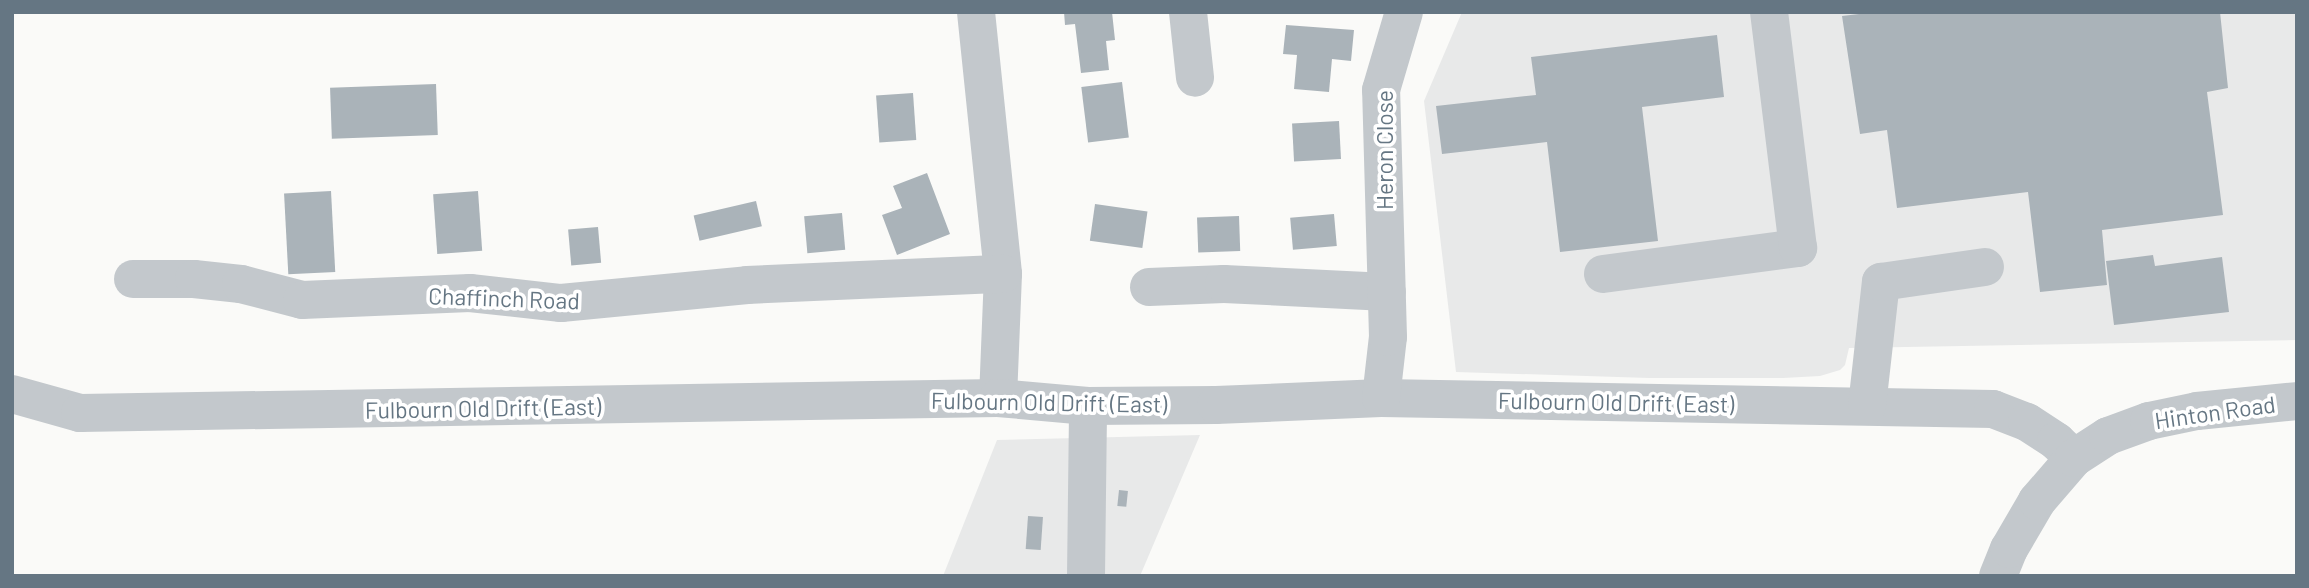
<!DOCTYPE html>
<html>
<head>
<meta charset="utf-8">
<style>
  body { margin:0 }
  #map { position:relative; width:2309px; height:588px; overflow:hidden; background:#fafaf8; font-family:Barlow,sans-serif }
  div>[style] { position:absolute }
  [style*='--x'] { left:calc(var(--x)*1px); top:calc(var(--y)*1px); width:calc(var(--w)*1px); rotate:calc(var(--a)*1deg) }
  .built>* { inset:0; background:#e8e9e9 }
  .building>* { inset:0; background:#aab3b9; transform-origin:0 0 }
  .minor>* { height:38px; margin:-19px; padding:0 19px; transform-origin:19px; border-radius:19px; background:#c3c8cc }
  span { translate:-50% -50%; white-space:nowrap; text-align:center; line-height:1.15; -webkit-text-stroke:7px #fff; paint-order:stroke }
  .street-label { font-size:23px; color:#657683 }
  .frame { position:absolute; inset:0; border:14px solid #657683; pointer-events:none }
</style>
</head>
<body>
<div id="map">
  <div class="built">
    <div style="clip-path:polygon(1462px 12px,2297px 12px,2297px 340px,1849px 348px,1845px 365px,1840px 370px,1820px 376px,1783px 378px,1649px 378px,1456px 372px,1424px 101px)"></div>
    <div style="clip-path:polygon(1200px 435px,1140px 576px,943px 576px,997px 440px)"></div>
  </div>
  <div class="building">
    <div style="clip-path:polygon(1064px 12px,1112px 12px,1115px 40px,1106px 41px,1109px 70px,1081px 73px,1075px 24px,1065px 25px)"></div>
    <div style="clip-path:polygon(1876px 12px,2220px 12px,2228px 88px,2207px 92px,2223px 215px,2102px 230px,2107px 285px,2040px 292px,2028px 192px,1897px 208px,1887px 130px,1860px 134px,1842px 16px)"></div>
    <div style="clip-path:polygon(1286px 25px,1354px 30px,1351px 61px,1332px 59px,1329px 92px,1294px 89px,1297px 55px,1283px 54px)"></div>
    <div style="clip-path:polygon(1717px 35px,1724px 97px,1642px 107px,1658px 241px,1560px 252px,1547px 142px,1442px 154px,1436px 106px,1536px 95px,1531px 57px)"></div>
    <div style="left:1122px;top:82px;width:56px;height:41px;rotate:83deg"></div>
    <div style="left:436px;top:84px;width:51px;height:106px;rotate:88deg"></div>
    <div style="left:913px;top:93px;width:47px;height:37px;rotate:86deg"></div>
    <div style="left:1339px;top:121px;width:38px;height:47px;rotate:87deg"></div>
    <div style="clip-path:polygon(927px 173px,950px 234px,897px 255px,882px 215px,902px 208px,893px 186px)"></div>
    <div style="left:331px;top:191px;width:81px;height:47px;rotate:87deg"></div>
    <div style="left:478px;top:191px;width:60px;height:45px;rotate:86deg"></div>
    <div style="left:756px;top:201px;width:26px;height:64px;rotate:77deg"></div>
    <div style="left:1095px;top:204px;width:53px;height:37px;rotate:8deg"></div>
    <div style="left:842px;top:213px;width:37px;height:38px;rotate:85deg"></div>
    <div style="left:1334px;top:214px;width:32px;height:44px;rotate:85deg"></div>
    <div style="left:1239px;top:216px;width:35px;height:42px;rotate:88deg"></div>
    <div style="left:598px;top:227px;width:36px;height:30px;rotate:85deg"></div>
    <div style="clip-path:polygon(2153px 255px,2155px 266px,2222px 257px,2229px 312px,2114px 325px,2106px 261px)"></div>
    <div style="left:1119px;top:490px;width:9px;height:16px;rotate:6deg"></div>
    <div style="left:1028px;top:516px;width:15px;height:33px;rotate:4deg"></div>
  </div>
  <div class="minor">
    <div style="--x:976;--y:12;--w:263;--a:84.1"></div>
    <div style="--x:1003;--y:274;--w:124;--a:92.3"></div>
    <div style="--x:1188;--y:12;--w:66;--a:83.9"></div>
    <div style="--x:1603;--y:274;--w:197;--a:-7.6"></div>
    <div style="--x:1798;--y:248;--w:238;--a:-97"></div>
    <div style="--x:133;--y:279;--w:61;--a:0"></div>
    <div style="--x:194;--y:279;--w:47;--a:6.1"></div>
    <div style="--x:241;--y:284;--w:63;--a:14.7"></div>
    <div style="--x:302;--y:300;--w:168;--a:-2.4"></div>
    <div style="--x:470;--y:293;--w:92;--a:6.3"></div>
    <div style="--x:561;--y:303;--w:187;--a:-5.5"></div>
    <div style="--x:747;--y:285;--w:256;--a:-2.5"></div>
    <div style="--x:1149;--y:287;--w:75;--a:-2.3"></div>
    <div style="--x:1224;--y:284;--w:163;--a:2.8"></div>
    <div style="--x:12;--y:394;--w:71;--a:15.6"></div>
    <div style="--x:80;--y:413;--w:918;--a:-0.94"></div>
    <div style="--x:998;--y:398;--w:90;--a:5.1"></div>
    <div style="--x:1088;--y:406;--w:128;--a:-0.4"></div>
    <div style="--x:1216;--y:405;--w:165;--a:-2.4"></div>
    <div style="--x:1381;--y:398;--w:612;--a:1.03"></div>
    <div style="--x:1993;--y:409;--w:36;--a:21"></div>
    <div style="--x:2027;--y:422;--w:35;--a:33"></div>
    <div style="--x:2056;--y:441;--w:25;--a:43"></div>
    <div style="--x:1381;--y:398;--w:61;--a:-83.5"></div>
    <div style="--x:1388;--y:337;--w:247;--a:-91.6"></div>
    <div style="--x:1381;--y:90;--w:81;--a:-73.6"></div>
    <div style="--x:1867;--y:406;--w:125;--a:-83.6"></div>
    <div style="--x:1881;--y:282;--w:105;--a:-8.2"></div>
    <div style="--x:1086;--y:576;--w:170;--a:-89.3"></div>
    <div style="--x:1998;--y:576;--w:29;--a:-68"></div>
    <div style="--x:2009;--y:549;--w:56;--a:-59.7"></div>
    <div style="--x:2037;--y:501;--w:57;--a:-49.3"></div>
    <div style="--x:2074;--y:458;--w:40;--a:-32.9"></div>
    <div style="--x:2108;--y:436;--w:44;--a:-20.1"></div>
    <div style="--x:2149;--y:421;--w:49;--a:-11.8"></div>
    <div style="--x:2197;--y:411;--w:100;--a:-5.7"></div>
  </div>
  <div class="street-label">
    <span style="left:1384px;top:150px;rotate:-90deg">Heron Close</span>
    <span style="left:504px;top:298px;rotate:2deg">Chaffinch Road</span>
    <span style="left:1049px;top:402px;rotate:1deg">Fulbourn Old Drift (East)</span>
    <span style="left:1616px;top:402px;rotate:1deg">Fulbourn Old Drift (East)</span>
    <span style="left:483px;top:408px;rotate:-1deg">Fulbourn Old Drift (East)</span>
    <span style="left:2215px;top:412px;rotate:-8deg">Hinton Road</span>
  </div>
  <div class="frame"></div>
</div>
</body>
</html>
